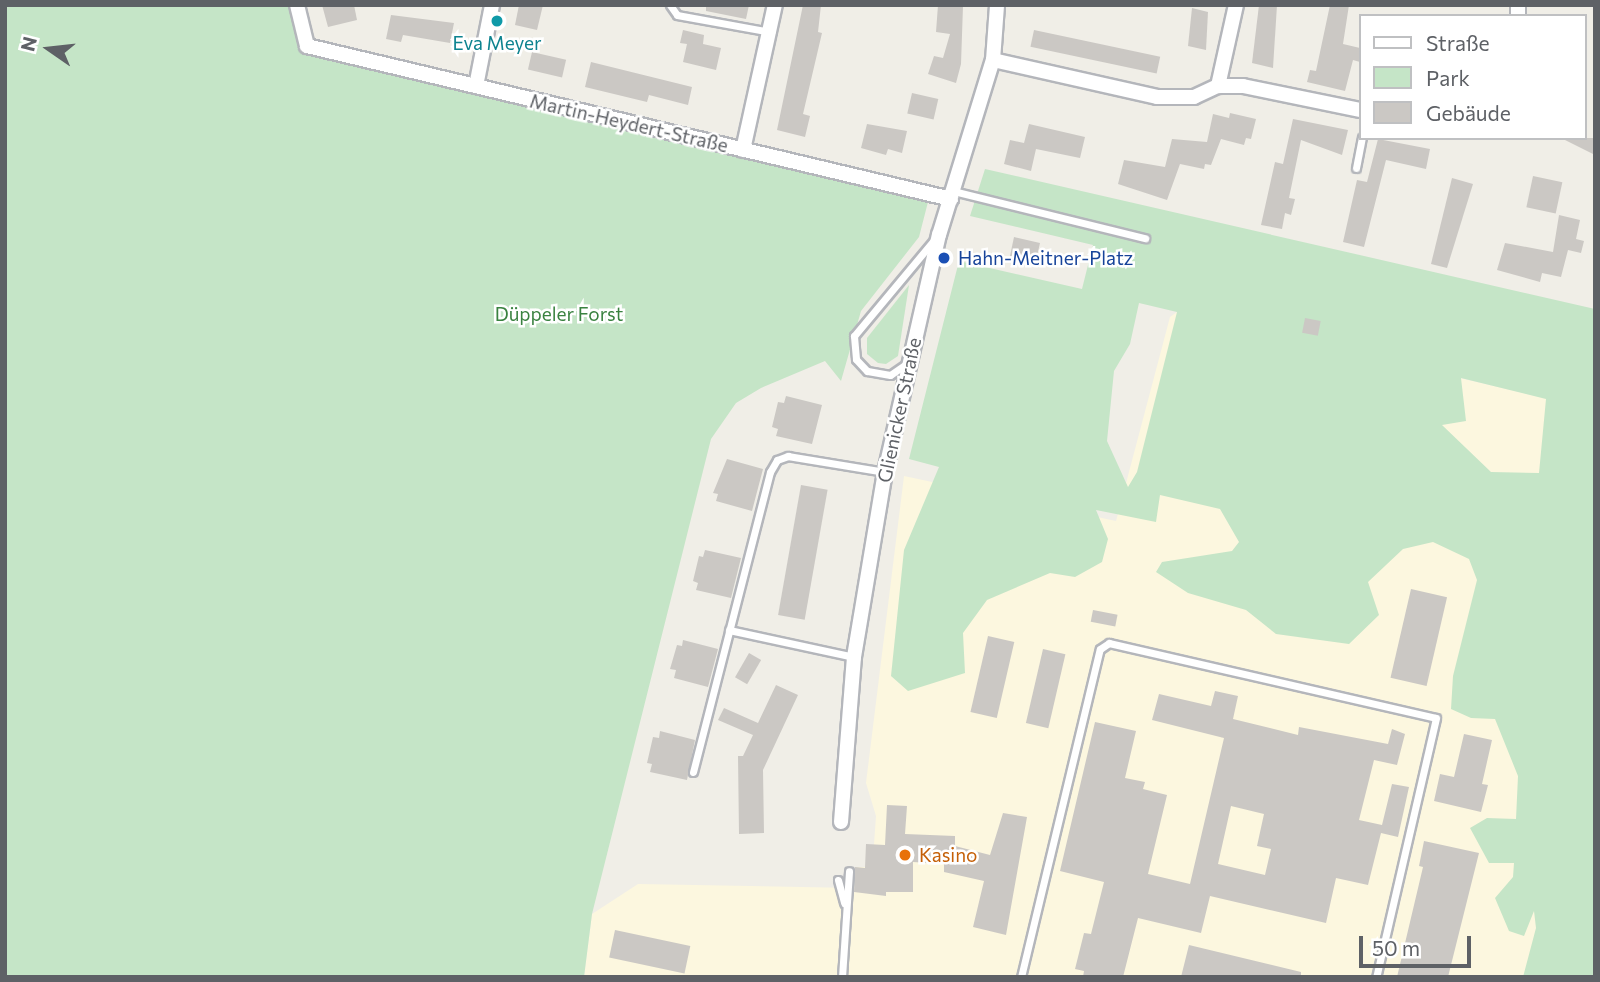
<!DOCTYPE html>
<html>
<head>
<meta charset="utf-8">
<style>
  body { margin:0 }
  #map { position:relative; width:1600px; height:982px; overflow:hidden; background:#f0eee7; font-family:Commissioner,sans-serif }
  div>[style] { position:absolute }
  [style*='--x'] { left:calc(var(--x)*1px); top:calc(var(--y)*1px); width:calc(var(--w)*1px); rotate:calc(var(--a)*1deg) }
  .commercial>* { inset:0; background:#fcf7df }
  .green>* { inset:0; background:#c5e5c7 }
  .building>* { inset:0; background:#cbc8c4; transform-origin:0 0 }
  .roads { filter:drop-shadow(2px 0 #b4b6bb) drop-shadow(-2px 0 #b4b6bb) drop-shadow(0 2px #b4b6bb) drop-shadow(0 -2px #b4b6bb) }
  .lane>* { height:7px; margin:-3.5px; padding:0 3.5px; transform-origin:3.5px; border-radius:3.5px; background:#fff }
  .street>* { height:14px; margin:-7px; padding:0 7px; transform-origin:7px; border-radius:7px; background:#fff }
  .dots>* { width:19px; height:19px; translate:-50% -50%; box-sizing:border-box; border:4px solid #fff; border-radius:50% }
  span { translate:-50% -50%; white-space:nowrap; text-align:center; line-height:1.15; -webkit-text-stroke:5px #fff; paint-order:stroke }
  .culture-label { font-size:19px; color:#0d838f }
  .street-label { font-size:19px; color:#5e6166 }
  .transit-label { font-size:19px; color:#164399 }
  .left { translate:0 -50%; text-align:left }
  .park-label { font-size:19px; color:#3a8240 }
  .food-label { font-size:19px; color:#c56008 }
  .frame { position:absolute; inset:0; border:7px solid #5e6166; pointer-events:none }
  .legend { position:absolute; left:1359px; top:14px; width:228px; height:126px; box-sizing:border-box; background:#fff; border:2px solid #bfc0c2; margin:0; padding:9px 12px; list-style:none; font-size:21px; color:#5e6166 }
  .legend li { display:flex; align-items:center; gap:14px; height:35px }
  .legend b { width:35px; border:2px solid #bfc0c2 }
  .north { position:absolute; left:14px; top:14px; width:70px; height:70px; -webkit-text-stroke:5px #fff; paint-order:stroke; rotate:284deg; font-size:19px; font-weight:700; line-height:28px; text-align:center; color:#5e6166 }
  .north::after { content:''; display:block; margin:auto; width:24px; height:32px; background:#5e6166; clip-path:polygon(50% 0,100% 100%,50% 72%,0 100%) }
  .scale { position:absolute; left:1359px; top:936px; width:112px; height:32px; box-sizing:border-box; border:4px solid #5e6166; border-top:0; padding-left:9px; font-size:21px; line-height:24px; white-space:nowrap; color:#5e6166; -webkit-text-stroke:5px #fff; paint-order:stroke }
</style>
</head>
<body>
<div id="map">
  <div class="commercial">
    <div style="clip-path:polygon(1177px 312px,1579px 406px,1546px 905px,1531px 977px,584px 977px,592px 914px,638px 884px,854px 888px,855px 867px,865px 867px,874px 844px,876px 816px,866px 783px,904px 476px,1116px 521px,1170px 317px)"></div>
  </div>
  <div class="green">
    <div style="clip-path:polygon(5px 5px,289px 5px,302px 53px,928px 202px,919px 237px,861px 311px,841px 381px,825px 361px,761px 388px,736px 403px,711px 439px,592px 914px,584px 977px,5px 977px)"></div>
    <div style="clip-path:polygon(evenodd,985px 169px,1595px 309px,1595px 977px,1523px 977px,1536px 928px,1534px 911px,1524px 936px,1509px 931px,1495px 898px,1513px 877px,1514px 863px,1489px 863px,1470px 828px,1487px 818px,1516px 819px,1518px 776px,1495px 719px,1471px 718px,1451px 709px,1453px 676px,1477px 580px,1469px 559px,1433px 542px,1403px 549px,1368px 582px,1379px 615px,1349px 644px,1276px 634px,1246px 610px,1188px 593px,1156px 572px,1162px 562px,1232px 551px,1239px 542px,1220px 509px,1160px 495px,1156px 522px,1096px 510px,1108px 539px,1102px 562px,1075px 577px,1050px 573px,987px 600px,963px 633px,965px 673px,908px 691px,891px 676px,904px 550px,939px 467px,909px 459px,959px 261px,1082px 289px,1093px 245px,970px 216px,985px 169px,1139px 303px,1177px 312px,1137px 472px,1128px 487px,1107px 441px,1114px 371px,1130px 344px,1139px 303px,985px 169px,1461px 378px,1546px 399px,1539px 473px,1491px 472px,1442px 425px,1466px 421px,1461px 378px)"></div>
    <div style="clip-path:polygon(909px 285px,898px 356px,886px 364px,878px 363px,867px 354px,867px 338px)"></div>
  </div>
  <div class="building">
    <div style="clip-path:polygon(322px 5px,354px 5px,357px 20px,328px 27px)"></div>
    <div style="clip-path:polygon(519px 5px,543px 5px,537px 30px,515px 25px)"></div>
    <div style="clip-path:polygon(706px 5px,749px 5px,746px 19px,706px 11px)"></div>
    <div style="clip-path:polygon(803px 5px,821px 5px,818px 32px,822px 33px,803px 114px,810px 116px,805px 137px,777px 130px)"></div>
    <div style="clip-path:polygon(938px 5px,963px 6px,961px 64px,956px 83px,928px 74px,934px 56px,943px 58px,950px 34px,936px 32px)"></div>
    <div style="clip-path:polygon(1259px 5px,1277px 5px,1273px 68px,1252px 63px)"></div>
    <div style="clip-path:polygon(1330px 5px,1349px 5px,1343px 44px,1360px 48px,1360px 62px,1353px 60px,1345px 91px,1307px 82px,1310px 70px,1316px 71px)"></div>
    <div style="clip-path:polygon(1192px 8px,1208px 12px,1206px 50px,1188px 46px)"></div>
    <div style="clip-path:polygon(391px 15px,454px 23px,450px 43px,403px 35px,401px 42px,386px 39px)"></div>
    <div style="clip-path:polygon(683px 30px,704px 35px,703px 44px,721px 48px,716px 70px,683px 62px,687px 44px,680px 43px)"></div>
    <div style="left:1034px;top:30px;width:129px;height:17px;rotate:12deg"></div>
    <div style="left:532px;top:52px;width:35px;height:18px;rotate:13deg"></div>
    <div style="clip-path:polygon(591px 62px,692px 87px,688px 105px,649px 95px,647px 102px,585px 87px)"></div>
    <div style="left:912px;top:93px;width:27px;height:21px;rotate:13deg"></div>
    <div style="clip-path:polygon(1230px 113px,1256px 119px,1251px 139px,1246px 138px,1244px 145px,1221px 139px,1211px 165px,1205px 164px,1204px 169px,1180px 164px,1167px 200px,1118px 184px,1124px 160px,1165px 167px,1172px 139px,1207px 142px,1213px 114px,1229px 118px)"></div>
    <div style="clip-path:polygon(1293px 119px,1348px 130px,1342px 155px,1301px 140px,1289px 198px,1295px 199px,1291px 215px,1285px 213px,1282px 229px,1261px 225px,1275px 162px,1283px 164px)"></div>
    <div style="clip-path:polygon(867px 124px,907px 131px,902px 153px,888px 149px,886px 155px,861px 148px)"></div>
    <div style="clip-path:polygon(1029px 124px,1085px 137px,1080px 158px,1036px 149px,1031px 171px,1004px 164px,1010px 140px,1024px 143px)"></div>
    <div style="clip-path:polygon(1561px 138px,1595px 138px,1595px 155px)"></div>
    <div style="clip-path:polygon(1378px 139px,1430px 149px,1426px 169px,1386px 160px,1364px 247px,1343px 242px,1357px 180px,1367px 182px)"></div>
    <div style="left:1533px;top:176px;width:30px;height:32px;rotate:12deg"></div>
    <div style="clip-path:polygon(1452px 178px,1473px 184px,1447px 268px,1431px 264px)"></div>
    <div style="clip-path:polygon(1559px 215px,1580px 220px,1576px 239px,1584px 241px,1581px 253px,1568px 250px,1561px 277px,1542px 273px,1540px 282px,1497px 270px,1505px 243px,1553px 252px)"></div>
    <div style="clip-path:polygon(1014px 237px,1040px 243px,1035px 265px,1010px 256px)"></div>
    <div style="left:1305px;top:318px;width:16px;height:15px;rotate:11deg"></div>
    <div style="clip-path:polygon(786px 396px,822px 405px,812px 444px,776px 436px,778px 429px,772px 427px,778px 402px,784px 403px)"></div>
    <div style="clip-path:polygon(727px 459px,763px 469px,752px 511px,716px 501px,718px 494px,713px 493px)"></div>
    <div style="left:801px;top:485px;width:27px;height:132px;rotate:10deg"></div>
    <div style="clip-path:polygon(705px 550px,741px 558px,731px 598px,696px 590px,698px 583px,693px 581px,699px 556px,703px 557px)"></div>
    <div style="left:1411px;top:589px;width:37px;height:91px;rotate:13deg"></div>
    <div style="left:1093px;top:610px;width:25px;height:12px;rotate:11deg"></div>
    <div style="left:988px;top:636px;width:27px;height:78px;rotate:13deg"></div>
    <div style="clip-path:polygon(683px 640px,718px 649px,708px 687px,674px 678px,676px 670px,670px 669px,677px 645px,682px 646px)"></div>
    <div style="left:1043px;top:649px;width:23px;height:76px;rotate:13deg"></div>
    <div style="left:749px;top:653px;width:14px;height:28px;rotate:30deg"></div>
    <div style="clip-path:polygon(776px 685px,798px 695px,763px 770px,764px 833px,739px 834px,738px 756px,743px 756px,753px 735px,718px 720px,724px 708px,758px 723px)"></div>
    <div style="clip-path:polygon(evenodd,1215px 691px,1238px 696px,1233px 719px,1298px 735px,1299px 727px,1388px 744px,1392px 729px,1405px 734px,1397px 765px,1374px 760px,1359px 820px,1382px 825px,1392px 784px,1409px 787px,1398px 837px,1381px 833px,1368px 885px,1336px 878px,1326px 923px,1210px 896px,1201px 933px,1138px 918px,1123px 977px,1083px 977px,1084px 971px,1075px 969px,1084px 933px,1091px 934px,1104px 882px,1060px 871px,1095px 722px,1136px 731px,1125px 778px,1145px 782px,1143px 789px,1167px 795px,1148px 874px,1190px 884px,1224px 738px,1152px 720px,1159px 694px,1211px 706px,1215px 691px,1231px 806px,1264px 814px,1257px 846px,1271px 849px,1265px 875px,1218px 864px,1231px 806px)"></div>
    <div style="clip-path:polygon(660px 731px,695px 740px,687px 780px,650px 772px,652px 764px,647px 763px,653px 737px,659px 738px)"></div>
    <div style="clip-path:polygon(1464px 734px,1492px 740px,1482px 784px,1488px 785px,1481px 812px,1434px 801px,1440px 774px,1454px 777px)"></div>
    <div style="clip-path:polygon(887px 805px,907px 806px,905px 834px,955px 836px,955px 846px,990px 855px,1003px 813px,1027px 817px,1006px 935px,973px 927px,984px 881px,944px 872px,944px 864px,913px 862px,913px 892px,886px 892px,886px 896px,854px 892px,855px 867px,865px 868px,866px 844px,885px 845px)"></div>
    <div style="clip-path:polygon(1424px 841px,1479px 853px,1448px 977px,1397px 977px,1423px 867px,1419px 866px)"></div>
    <div style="left:615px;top:930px;width:77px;height:28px;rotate:12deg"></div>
    <div style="clip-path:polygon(1189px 945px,1301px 972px,1301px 977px,1181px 977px)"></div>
  </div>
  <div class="roads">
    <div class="lane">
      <div style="--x:670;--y:5;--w:12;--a:55"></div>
      <div style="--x:677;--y:15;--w:96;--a:10.3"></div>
      <div style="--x:1356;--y:168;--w:31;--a:-79"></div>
      <div style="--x:953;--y:191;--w:198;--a:13.8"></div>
      <div style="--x:906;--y:364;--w:19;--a:145"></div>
      <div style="--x:890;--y:375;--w:23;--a:-170"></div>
      <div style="--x:867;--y:371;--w:16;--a:-133"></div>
      <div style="--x:856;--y:359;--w:23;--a:-95"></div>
      <div style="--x:854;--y:336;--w:125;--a:-50.2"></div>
      <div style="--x:729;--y:630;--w:128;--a:12.2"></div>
      <div style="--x:693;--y:772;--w:310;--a:-75.6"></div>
      <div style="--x:770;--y:472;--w:14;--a:-60"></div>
      <div style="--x:777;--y:460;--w:12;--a:-20"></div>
      <div style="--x:788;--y:456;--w:98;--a:9.4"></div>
      <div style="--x:838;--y:880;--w:24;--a:75"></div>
      <div style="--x:842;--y:977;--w:106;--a:-86.2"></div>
      <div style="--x:1021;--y:977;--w:337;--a:-76.5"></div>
      <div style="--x:1100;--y:649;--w:11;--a:-34"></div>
      <div style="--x:1109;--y:643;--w:335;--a:12.9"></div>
      <div style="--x:1436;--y:718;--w:266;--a:103"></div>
    </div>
    <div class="street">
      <div style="--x:297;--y:5;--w:42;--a:76.3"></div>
      <div style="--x:307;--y:46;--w:662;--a:13.36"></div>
      <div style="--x:1518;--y:16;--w:11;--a:-90"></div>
      <div style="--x:993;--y:60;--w:168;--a:12.7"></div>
      <div style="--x:1157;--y:97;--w:37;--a:0"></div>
      <div style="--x:1194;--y:97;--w:26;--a:-25"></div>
      <div style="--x:1218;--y:86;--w:25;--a:0"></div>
      <div style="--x:1243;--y:86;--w:119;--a:11.6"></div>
      <div style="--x:476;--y:86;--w:83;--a:-78.8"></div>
      <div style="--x:1218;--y:86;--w:83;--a:-77.5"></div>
      <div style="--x:743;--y:150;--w:148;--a:-77.6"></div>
      <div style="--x:841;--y:822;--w:166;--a:-85.5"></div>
      <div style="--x:854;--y:657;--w:188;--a:-80.5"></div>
      <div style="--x:885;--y:472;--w:243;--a:-77.2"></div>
      <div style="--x:939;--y:235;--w:183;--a:-72.9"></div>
      <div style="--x:993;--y:60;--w:55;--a:-85.8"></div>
    </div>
  </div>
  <div class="dots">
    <div style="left:497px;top:21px;background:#0f9aa8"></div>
    <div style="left:944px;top:258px;background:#1a4fb4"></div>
    <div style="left:905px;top:855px;background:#e8710a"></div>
  </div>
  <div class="culture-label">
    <span style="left:497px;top:43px">Eva Meyer</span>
  </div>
  <div class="street-label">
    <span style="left:629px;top:123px;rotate:13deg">Martin-Heydert-Straße</span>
    <span style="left:899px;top:410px;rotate:-78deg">Glienicker Straße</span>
  </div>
  <div class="transit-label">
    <span class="left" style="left:958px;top:258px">Hahn-Meitner-Platz</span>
  </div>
  <div class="park-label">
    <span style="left:559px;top:314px">Düppeler Forst</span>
  </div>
  <div class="food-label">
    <span class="left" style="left:919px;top:855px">Kasino</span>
  </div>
  <div class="frame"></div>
  <ul class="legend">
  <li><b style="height:9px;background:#fff"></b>Straße</li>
  <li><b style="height:19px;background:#c5e5c7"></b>Park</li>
  <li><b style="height:19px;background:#cbc8c4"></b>Gebäude</li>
  </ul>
  <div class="north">N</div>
  <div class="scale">50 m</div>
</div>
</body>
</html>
